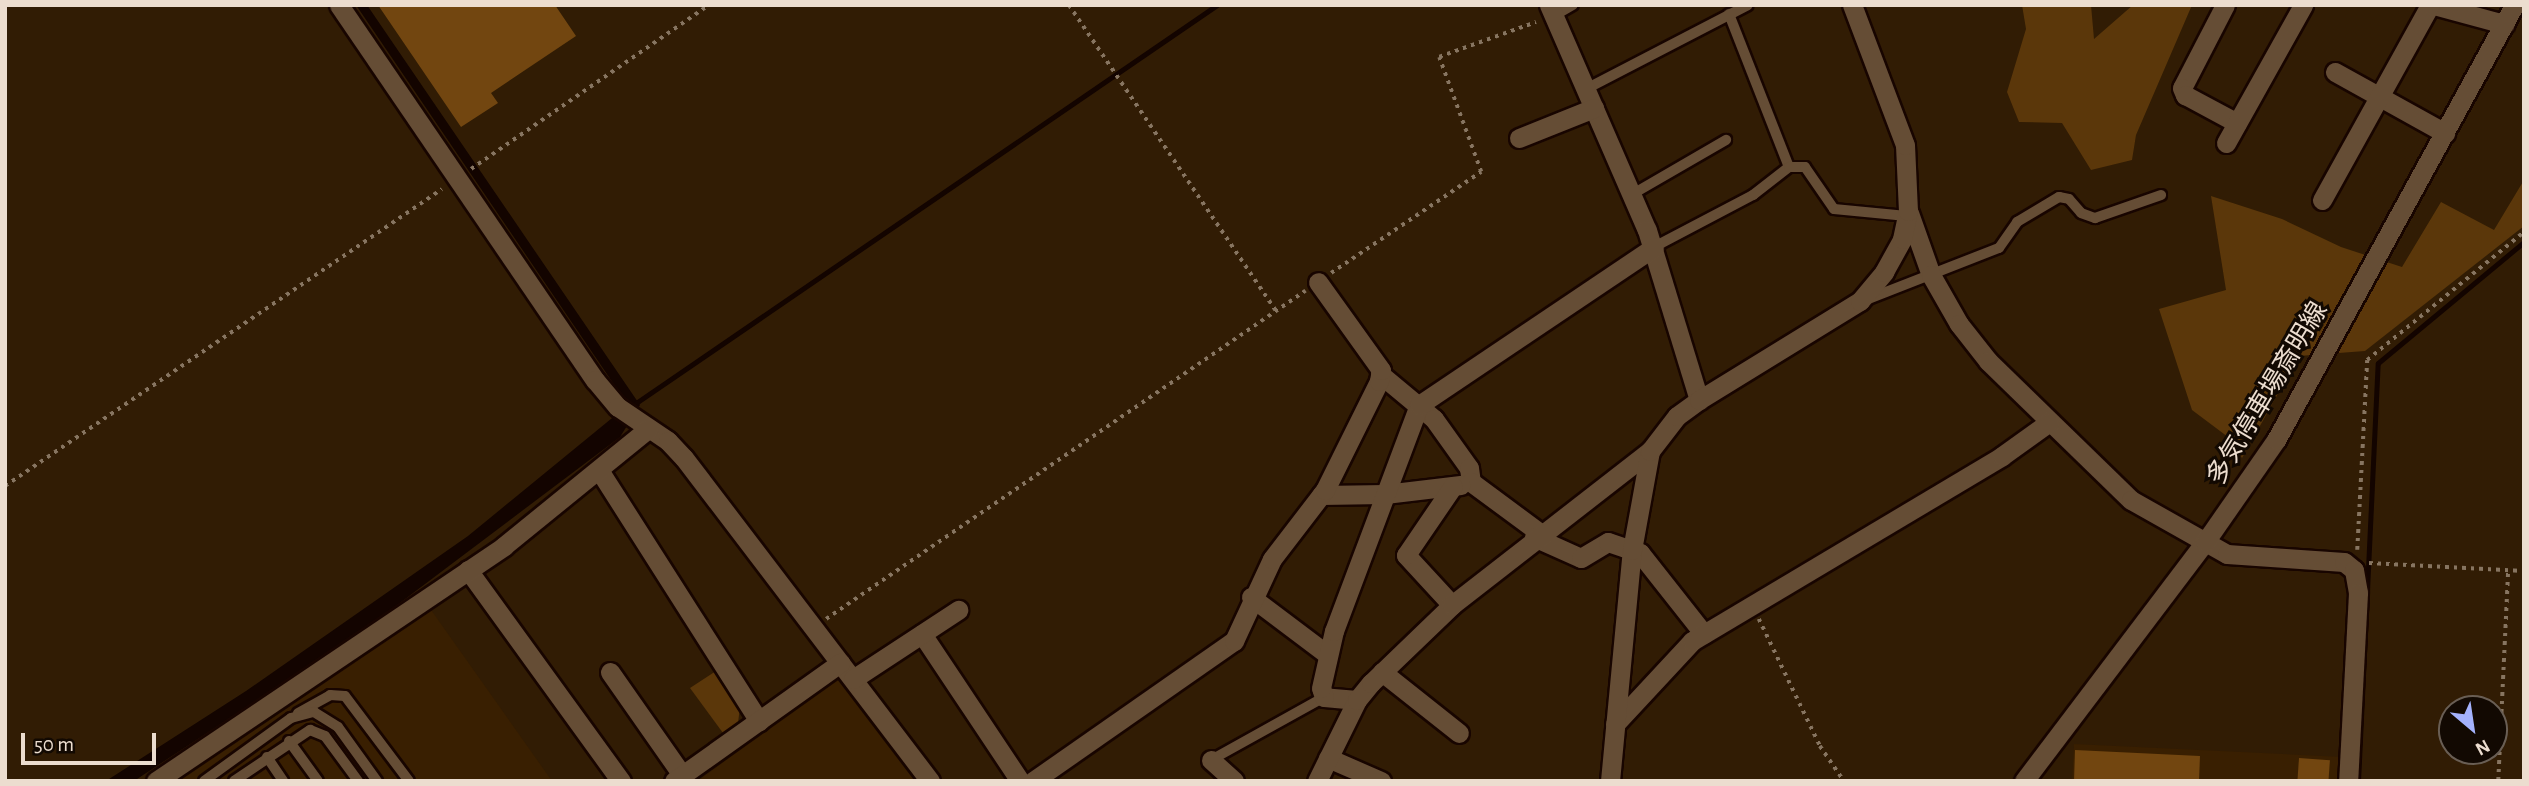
<!DOCTYPE html>
<html>
<head>
<meta charset="utf-8">
<style>
  body { margin:0 }
  #map { position:relative; width:2529px; height:786px; overflow:hidden; background:#311c04; font-family:"Alegreya Sans","Noto Sans JP",sans-serif }
  div>[style] { position:absolute }
  [style*='--x'] { left:calc(var(--x)*1px); top:calc(var(--y)*1px); width:calc(var(--w)*1px); rotate:calc(var(--a)*1deg) }
  .built>* { inset:0; background:#391f01 }
  .green>* { inset:0; background:#5b370a }
  .water>* { inset:0; background:#130400 }
  .stream>* { height:5px; margin:-2.5px; padding:0 2.5px; transform-origin:2.5px; border-radius:2.5px; background:#130400 }
  .building>* { inset:0; background:#724610; transform-origin:0 0 }
  .path>* { height:3.5px; margin-top:-1.75px; transform-origin:0; background:repeating-linear-gradient(90deg,#877561 0 3.5px,transparent 0 8.5px) }
  .roads { filter:drop-shadow(2px 0 #180500) drop-shadow(-2px 0 #180500) drop-shadow(0 2px #180500) drop-shadow(0 -2px #180500) }
  .service>* { height:10px; margin:-5px; padding:0 5px; transform-origin:5px; border-radius:5px; background:#654d35 }
  .minor>* { height:19px; margin:-9.5px; padding:0 9.5px; transform-origin:9.5px; border-radius:9.5px; background:#654d35 }
  .secondary>* { height:19px; margin:-9.5px; padding:0 9.5px; transform-origin:9.5px; border-radius:9.5px; background:#654d35 }
  span { translate:-50% -50%; white-space:nowrap; text-align:center; line-height:1.15; -webkit-text-stroke:6px #120902; paint-order:stroke }
  .street-label { font-size:26px; color:#ecddcf }
  .frame { position:absolute; inset:0; border:7px solid #ecddcf; pointer-events:none }
  .north { position:absolute; left:2438px; top:695px; width:70px; height:70px; box-sizing:border-box; background:#120902; border:2px solid #695e54; border-radius:50%; rotate:151deg; font-size:19px; font-weight:700; line-height:28px; text-align:center; color:#ecddcf }
  .north::after { content:''; display:block; margin:auto; width:24px; height:32px; background:#a4b2fc; clip-path:polygon(50% 0,100% 100%,50% 72%,0 100%) }
  .scale { position:absolute; left:21px; top:733px; width:135px; height:32px; box-sizing:border-box; border:4px solid #ecddcf; border-top:0; padding-left:9px; font-size:21px; line-height:24px; white-space:nowrap; color:#ecddcf; -webkit-text-stroke:5px #120902; paint-order:stroke }
</style>
</head>
<body>
<div id="map">
  <div class="built">
    <div style="clip-path:polygon(429px 607px,552px 781px,167px 781px)"></div>
    <div style="clip-path:polygon(836px 677px,915px 781px,698px 781px)"></div>
    <div style="clip-path:polygon(2074px 744px,2343px 757px,2342px 781px,2072px 781px)"></div>
  </div>
  <div class="green">
    <div style="clip-path:polygon(2022px 5px,2091px 5px,2094px 39px,2133px 5px,2192px 5px,2136px 135px,2132px 160px,2091px 170px,2062px 123px,2019px 122px,2007px 92px,2026px 29px)"></div>
    <div style="clip-path:polygon(2524px 180px,2524px 226px,2365px 351px,2299px 356px,2242px 458px,2232px 440px,2192px 410px,2159px 309px,2226px 290px,2211px 196px,2282px 219px,2341px 247px,2402px 267px,2441px 202px,2494px 230px)"></div>
    <div style="clip-path:polygon(716px 671px,740px 707px,738px 723px,723px 733px,690px 688px)"></div>
  </div>
  <div class="water">
    <div style="clip-path:polygon(356px 5px,367px 5px,640px 405px,620px 437px,368px 627px,134px 781px,106px 781px,246px 691px,468px 536px,628px 405px)"></div>
  </div>
  <div class="stream">
    <div style="--x:633;--y:405;--w:708;--a:-34.41"></div>
    <div style="--x:2358;--y:781;--w:418;--a:-87.3"></div>
    <div style="--x:2378;--y:363;--w:190;--a:-39.7"></div>
  </div>
  <div class="building">
    <div style="clip-path:polygon(378px 5px,555px 5px,576px 36px,491px 93px,498px 103px,461px 127px)"></div>
    <div style="clip-path:polygon(2075px 750px,2200px 756px,2199px 781px,2074px 781px)"></div>
    <div style="left:2299px;top:758px;width:31px;height:23px;rotate:4deg"></div>
  </div>
  <div class="path">
    <div style="--x:1069;--y:5;--w:369;--a:55.9"></div>
    <div style="--x:471;--y:169;--w:289;--a:-34.6"></div>
    <div style="--x:1331;--y:273;--w:181;--a:-34"></div>
    <div style="--x:1481;--y:172;--w:122;--a:-110.1"></div>
    <div style="--x:1439;--y:57;--w:103;--a:-19.8"></div>
    <div style="--x:5;--y:486;--w:528;--a:-34.2"></div>
    <div style="--x:2357;--y:550;--w:190;--a:-87"></div>
    <div style="--x:2367;--y:360;--w:203;--a:-39.2"></div>
    <div style="--x:2369;--y:563;--w:155;--a:3"></div>
    <div style="--x:826;--y:619;--w:581;--a:-34.4"></div>
    <div style="--x:1759;--y:619;--w:141;--a:64.3"></div>
    <div style="--x:1820;--y:746;--w:42;--a:55.6"></div>
    <div style="--x:2498;--y:781;--w:211;--a:-87.3"></div>
  </div>
  <div class="roads">
    <div class="service">
      <div style="--x:1729;--y:14;--w:164;--a:68.6"></div>
      <div style="--x:1552;--y:17;--w:24;--a:-30"></div>
      <div style="--x:1586;--y:89;--w:182;--a:-27.4"></div>
      <div style="--x:1631;--y:195;--w:110;--a:-30.1"></div>
      <div style="--x:1654;--y:247;--w:112;--a:-27.7"></div>
      <div style="--x:1753;--y:195;--w:46;--a:-37.9"></div>
      <div style="--x:1789;--y:167;--w:16;--a:0"></div>
      <div style="--x:1805;--y:167;--w:51;--a:55.4"></div>
      <div style="--x:1834;--y:209;--w:73;--a:5.5"></div>
      <div style="--x:1863;--y:301;--w:146;--a:-21.3"></div>
      <div style="--x:1999;--y:248;--w:32;--a:-55"></div>
      <div style="--x:2017;--y:222;--w:49;--a:-30.8"></div>
      <div style="--x:2059;--y:197;--w:10;--a:11"></div>
      <div style="--x:2069;--y:199;--w:18;--a:49"></div>
      <div style="--x:2081;--y:213;--w:15;--a:20"></div>
      <div style="--x:2095;--y:218;--w:70;--a:-19.2"></div>
      <div style="--x:298;--y:713;--w:37;--a:-29"></div>
      <div style="--x:330;--y:695;--w:15;--a:4"></div>
      <div style="--x:345;--y:696;--w:106;--a:53"></div>
      <div style="--x:289;--y:741;--w:49;--a:54.1"></div>
      <div style="--x:267;--y:757;--w:29;--a:56"></div>
      <div style="--x:1211;--y:760;--w:129;--a:-29.1"></div>
      <div style="--x:204;--y:781;--w:107;--a:-35.9"></div>
      <div style="--x:291;--y:718;--w:24;--a:-15"></div>
      <div style="--x:314;--y:712;--w:28;--a:32"></div>
      <div style="--x:338;--y:727;--w:67;--a:54.2"></div>
      <div style="--x:234;--y:781;--w:92;--a:-33.9"></div>
      <div style="--x:310;--y:730;--w:16;--a:22"></div>
      <div style="--x:325;--y:736;--w:56;--a:53.7"></div>
    </div>
    <div class="minor">
      <div style="--x:339;--y:5;--w:454;--a:55.7"></div>
      <div style="--x:595;--y:380;--w:35;--a:50"></div>
      <div style="--x:618;--y:407;--w:60;--a:34.2"></div>
      <div style="--x:668;--y:441;--w:23;--a:47"></div>
      <div style="--x:684;--y:458;--w:406;--a:52.7"></div>
      <div style="--x:1549;--y:5;--w:245;--a:66.5"></div>
      <div style="--x:1647;--y:230;--w:178;--a:73"></div>
      <div style="--x:2225;--y:5;--w:93;--a:117.4"></div>
      <div style="--x:2182;--y:88;--w:8;--a:67"></div>
      <div style="--x:2185;--y:95;--w:59;--a:28.3"></div>
      <div style="--x:2434;--y:5;--w:73;--a:15.2"></div>
      <div style="--x:2335;--y:72;--w:126;--a:29"></div>
      <div style="--x:1519;--y:138;--w:81;--a:-21.8"></div>
      <div style="--x:2226;--y:143;--w:158;--a:-60.8"></div>
      <div style="--x:2322;--y:200;--w:223;--a:-61"></div>
      <div style="--x:1909;--y:213;--w:66;--a:70.5"></div>
      <div style="--x:1931;--y:275;--w:56;--a:60.3"></div>
      <div style="--x:1959;--y:324;--w:47;--a:51.9"></div>
      <div style="--x:1988;--y:361;--w:199;--a:44.2"></div>
      <div style="--x:2131;--y:500;--w:110;--a:29.4"></div>
      <div style="--x:2227;--y:554;--w:117;--a:3.9"></div>
      <div style="--x:2344;--y:562;--w:13;--a:39"></div>
      <div style="--x:2354;--y:570;--w:23;--a:80"></div>
      <div style="--x:2358;--y:593;--w:188;--a:93"></div>
      <div style="--x:1380;--y:374;--w:70;--a:39.8"></div>
      <div style="--x:1434;--y:419;--w:60;--a:54.5"></div>
      <div style="--x:1469;--y:468;--w:14;--a:82"></div>
      <div style="--x:1471;--y:482;--w:86;--a:36.5"></div>
      <div style="--x:599;--y:470;--w:298;--a:57.5"></div>
      <div style="--x:1321;--y:495;--w:64;--a:-0.9"></div>
      <div style="--x:1385;--y:494;--w:76;--a:-6.8"></div>
      <div style="--x:1534;--y:537;--w:51;--a:24.1"></div>
      <div style="--x:1581;--y:558;--w:31;--a:-31"></div>
      <div style="--x:1608;--y:542;--w:34;--a:19"></div>
      <div style="--x:1640;--y:553;--w:103;--a:51.7"></div>
      <div style="--x:468;--y:570;--w:261;--a:54.1"></div>
      <div style="--x:1251;--y:597;--w:96;--a:37"></div>
      <div style="--x:1452;--y:605;--w:68;--a:-132.6"></div>
      <div style="--x:1406;--y:555;--w:83;--a:-55.7"></div>
      <div style="--x:922;--y:634;--w:177;--a:56.3"></div>
      <div style="--x:610;--y:672;--w:126;--a:55"></div>
      <div style="--x:1382;--y:672;--w:98;--a:38.4"></div>
      <div style="--x:853;--y:679;--w:126;--a:-33.3"></div>
      <div style="--x:1357;--y:700;--w:33;--a:-175"></div>
      <div style="--x:1324;--y:697;--w:9;--a:-108"></div>
      <div style="--x:1321;--y:688;--w:58;--a:-77.2"></div>
      <div style="--x:1334;--y:631;--w:241;--a:-69.4"></div>
      <div style="--x:1419;--y:405;--w:283;--a:-33.9"></div>
      <div style="--x:1615;--y:724;--w:113;--a:-47.1"></div>
      <div style="--x:1692;--y:641;--w:361;--a:-30.8"></div>
      <div style="--x:2002;--y:456;--w:57;--a:-35.7"></div>
      <div style="--x:1328;--y:758;--w:58;--a:23.5"></div>
      <div style="--x:1211;--y:760;--w:31;--a:42"></div>
      <div style="--x:156;--y:781;--w:420;--a:-34"></div>
      <div style="--x:504;--y:546;--w:186;--a:-39.1"></div>
      <div style="--x:674;--y:781;--w:204;--a:-35.4"></div>
      <div style="--x:1033;--y:781;--w:245;--a:-34.9"></div>
      <div style="--x:1234;--y:641;--w:90;--a:-65.1"></div>
      <div style="--x:1272;--y:559;--w:87;--a:-52.5"></div>
      <div style="--x:1325;--y:490;--w:122;--a:-63.6"></div>
      <div style="--x:1379;--y:381;--w:11;--a:-80"></div>
      <div style="--x:1381;--y:370;--w:108;--a:-125.6"></div>
      <div style="--x:1317;--y:781;--w:90;--a:-63.7"></div>
      <div style="--x:1357;--y:700;--w:22;--a:-51"></div>
      <div style="--x:1371;--y:683;--w:112;--a:-43.9"></div>
      <div style="--x:1452;--y:605;--w:251;--a:-37.9"></div>
      <div style="--x:1610;--y:781;--w:232;--a:-84.6"></div>
      <div style="--x:1632;--y:550;--w:101;--a:-79.7"></div>
      <div style="--x:1650;--y:451;--w:44;--a:-52.4"></div>
      <div style="--x:1677;--y:416;--w:27;--a:-36"></div>
      <div style="--x:1699;--y:400;--w:189;--a:-31.6"></div>
      <div style="--x:1860;--y:301;--w:38;--a:-50"></div>
      <div style="--x:1884;--y:272;--w:38;--a:-61"></div>
      <div style="--x:1902;--y:239;--w:29;--a:-78"></div>
      <div style="--x:1908;--y:211;--w:66;--a:-92.6"></div>
      <div style="--x:1905;--y:145;--w:150;--a:-110.7"></div>
    </div>
    <div class="secondary">
      <div style="--x:2024;--y:781;--w:300;--a:-52.9"></div>
      <div style="--x:2205;--y:542;--w:124;--a:-55.2"></div>
      <div style="--x:2276;--y:440;--w:496;--a:-61.3"></div>
    </div>
  </div>
  <div class="street-label">
    <span style="left:2268px;top:394px;rotate:-59deg">多気停車場斎明線</span>
  </div>
  <div class="frame"></div>
  <div class="north">N</div>
  <div class="scale">50 m</div>
</div>
</body>
</html>
